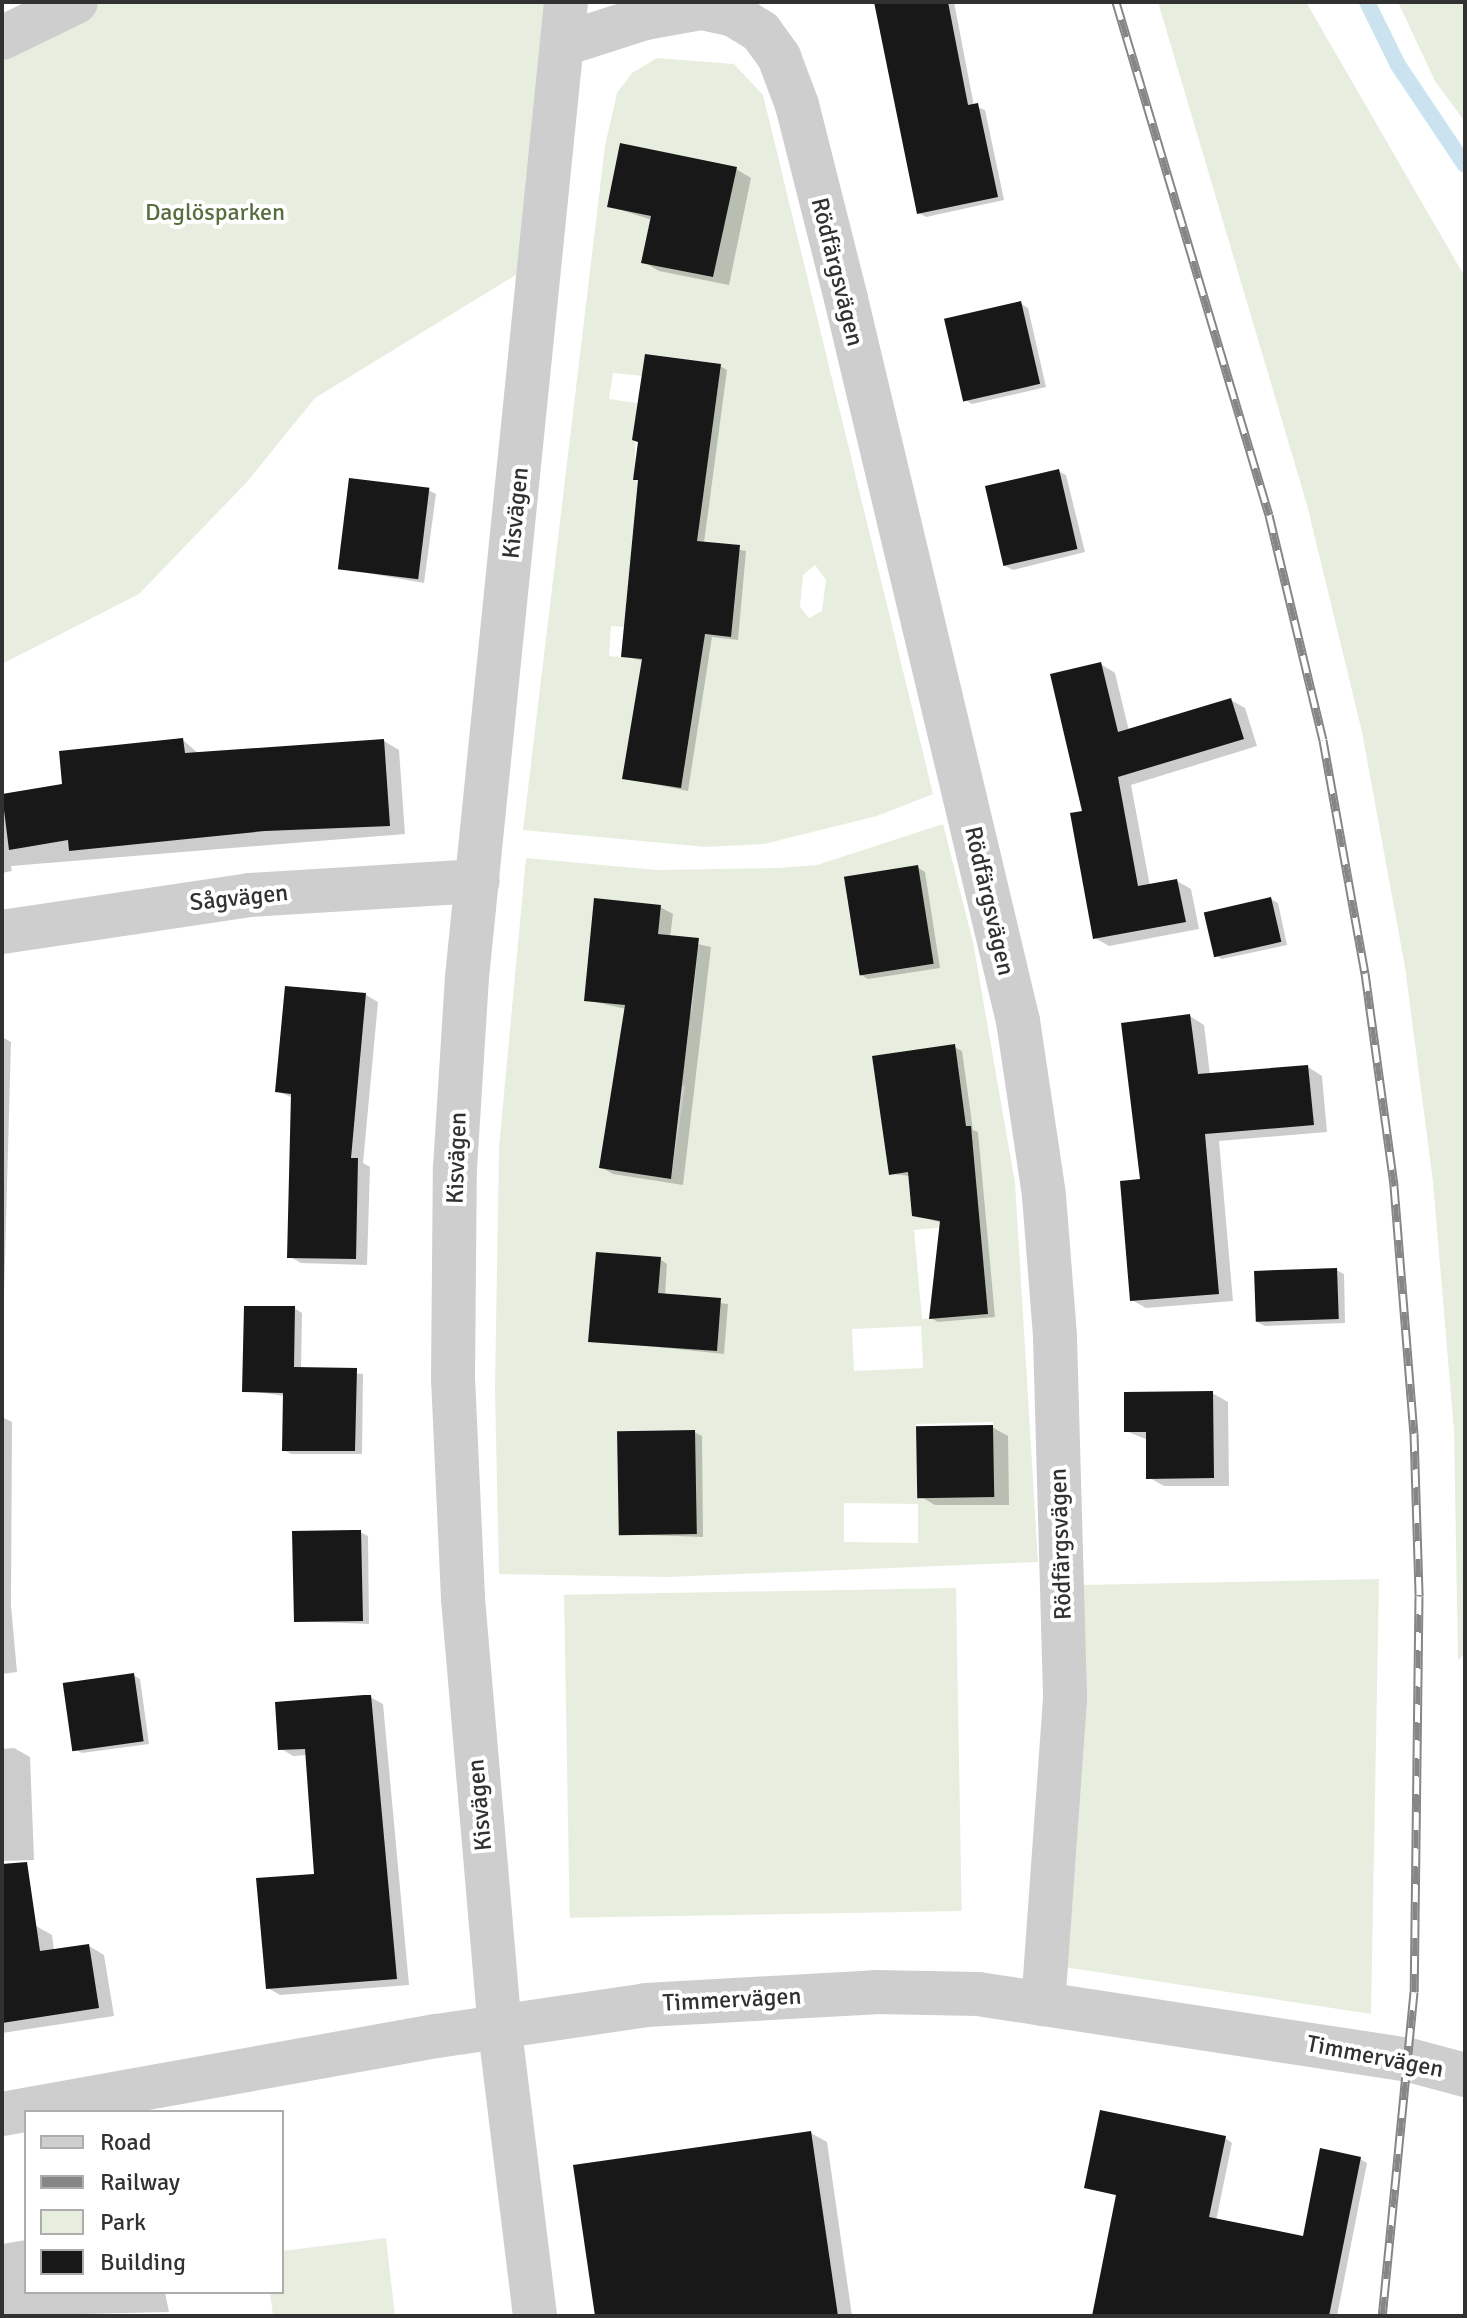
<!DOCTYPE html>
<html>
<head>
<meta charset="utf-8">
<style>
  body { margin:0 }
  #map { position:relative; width:1467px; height:2318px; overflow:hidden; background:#fff; font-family:Signika,sans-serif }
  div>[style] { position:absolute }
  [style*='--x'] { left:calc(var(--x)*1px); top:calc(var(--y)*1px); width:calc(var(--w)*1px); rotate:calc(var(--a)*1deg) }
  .green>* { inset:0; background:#e8eedf; transform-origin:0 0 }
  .shadow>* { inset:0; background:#0003 }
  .stream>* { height:16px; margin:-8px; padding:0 8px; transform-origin:8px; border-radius:8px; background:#cbe3ee }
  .building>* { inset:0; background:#181818; transform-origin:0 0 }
  .minor>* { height:44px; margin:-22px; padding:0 22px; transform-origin:22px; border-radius:22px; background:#cecece }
  .rail>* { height:9px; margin-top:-4.5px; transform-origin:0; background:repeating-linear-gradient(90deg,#fff 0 18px,#868686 0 36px); box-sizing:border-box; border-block:2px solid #868686 }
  span { translate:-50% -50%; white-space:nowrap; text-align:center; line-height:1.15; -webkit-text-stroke:8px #fff; paint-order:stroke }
  .park-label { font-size:24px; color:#586e3d }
  .street-label { font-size:24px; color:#313131 }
  .frame { position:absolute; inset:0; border:4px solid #313131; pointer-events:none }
  .legend { position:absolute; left:24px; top:2110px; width:260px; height:184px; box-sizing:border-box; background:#fff; border:2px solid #adadad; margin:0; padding:10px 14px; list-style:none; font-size:24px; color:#313131 }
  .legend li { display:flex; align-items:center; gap:16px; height:40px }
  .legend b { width:40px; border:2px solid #adadad }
</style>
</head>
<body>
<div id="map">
  <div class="green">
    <div style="clip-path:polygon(90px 2px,554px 2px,560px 248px,315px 398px,246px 483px,139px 594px,2px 664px,2px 49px)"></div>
    <div style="clip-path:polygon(1158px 2px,1306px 2px,1465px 277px,1465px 1654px,1458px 1660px,1454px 1431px,1433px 1182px,1405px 967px,1362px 732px,1307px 505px)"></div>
    <div style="clip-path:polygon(1398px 2px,1465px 2px,1465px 122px,1435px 81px)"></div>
    <div style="clip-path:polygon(evenodd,657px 58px,734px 64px,763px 95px,933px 794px,877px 816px,764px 844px,706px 847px,523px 830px,605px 146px,617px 93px,632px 73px,657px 58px,620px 143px,736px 168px,713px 277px,642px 263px,651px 216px,607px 206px,620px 143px,657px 58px,646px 354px,721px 364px,704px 489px,634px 480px,637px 403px,609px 399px,613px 373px,642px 376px,646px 354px,657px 58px,633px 534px,739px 545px,731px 637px,689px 633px,686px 664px,609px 656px,611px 626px,624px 627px,633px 534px,657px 58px,815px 565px,826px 580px,822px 611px,809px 618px,800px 607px,803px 575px,815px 565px,657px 58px,636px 697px,693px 705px,623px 779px,636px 697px)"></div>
    <div style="clip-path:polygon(evenodd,943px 824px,973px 942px,1015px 1183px,1038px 1562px,667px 1577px,499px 1574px,495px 1390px,499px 1147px,526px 858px,656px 870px,778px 868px,817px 865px,943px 824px,918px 865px,933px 964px,859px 976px,844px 878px,918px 865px,943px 824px,661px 905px,658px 934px,699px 939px,692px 1011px,584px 1001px,661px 905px,943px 824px,954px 1045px,972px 1163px,890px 1175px,872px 1057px,954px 1045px,943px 824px,614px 1075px,685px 1086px,671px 1179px,599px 1167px,614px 1075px,943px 824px,980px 1224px,987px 1314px,922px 1319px,914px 1230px,980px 1224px,943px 824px,596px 1253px,660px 1257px,658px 1293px,721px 1298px,717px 1351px,589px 1341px,596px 1253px,943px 824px,921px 1326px,923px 1368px,854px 1371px,852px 1329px,921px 1326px,943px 824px,993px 1422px,994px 1497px,933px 1497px,932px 1470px,917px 1470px,916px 1424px,993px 1422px,943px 824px,695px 1430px,696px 1534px,619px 1535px,617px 1431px,695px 1430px,943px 824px,844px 1503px,918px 1504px,918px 1543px,844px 1542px,844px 1503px)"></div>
    <div style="clip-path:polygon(1379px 1579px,1371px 2014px,1064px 1967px,1080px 1585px)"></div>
    <div style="left:956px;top:1588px;width:323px;height:392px;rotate:89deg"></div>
    <div style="clip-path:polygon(386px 2238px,395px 2316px,273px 2316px,270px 2292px,282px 2292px,282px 2251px)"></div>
  </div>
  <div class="shadow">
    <div style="clip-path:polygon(877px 2px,954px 2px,974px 106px,985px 110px,1004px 200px,926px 217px,919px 213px)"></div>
    <div style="clip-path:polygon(736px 169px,751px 178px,729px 285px,659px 271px,644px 262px,652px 220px,609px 206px)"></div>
    <div style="clip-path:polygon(1020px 303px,1028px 308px,1046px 387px,972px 404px,965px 400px)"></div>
    <div style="clip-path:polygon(720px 366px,727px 370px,704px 543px,746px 551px,738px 640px,712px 637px,688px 791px,624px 778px,643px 661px,624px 656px,640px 481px,635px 479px)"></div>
    <div style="clip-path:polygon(1058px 471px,1066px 475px,1085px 552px,1013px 570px,1005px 566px)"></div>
    <div style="clip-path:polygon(428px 490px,436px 494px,424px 583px,339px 568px)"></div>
    <div style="clip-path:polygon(1101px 664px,1115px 673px,1129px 731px,1231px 700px,1245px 708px,1257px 746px,1131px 785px,1150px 886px,1177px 881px,1191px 889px,1199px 929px,1109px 946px,1095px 938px,1085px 812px)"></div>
    <div style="clip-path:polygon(183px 740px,199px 754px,384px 741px,399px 750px,405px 834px,11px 866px,12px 871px,2px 873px,2px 796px,65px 786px)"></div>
    <div style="clip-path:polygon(917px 867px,925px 872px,940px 968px,868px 979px,861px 975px)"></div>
    <div style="clip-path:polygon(1271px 899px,1278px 903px,1287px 945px,1222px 959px,1215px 955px)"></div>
    <div style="clip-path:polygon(660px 907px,673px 914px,670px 938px,711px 947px,683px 1185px,613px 1174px,601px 1167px,626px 1009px,586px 1000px)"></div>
    <div style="clip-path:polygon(366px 995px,378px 1002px,363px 1163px,370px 1167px,367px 1265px,301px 1263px,289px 1256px,293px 1098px,277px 1091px)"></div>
    <div style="clip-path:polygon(1190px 1016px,1204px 1025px,1210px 1075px,1308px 1067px,1322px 1076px,1327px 1132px,1219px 1141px,1233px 1301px,1146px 1308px,1132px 1300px,1142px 1181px)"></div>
    <div style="clip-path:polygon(2px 1037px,11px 1042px,4px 1295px,2px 1295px)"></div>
    <div style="clip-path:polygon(954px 1047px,962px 1051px,973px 1130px,978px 1132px,995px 1317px,938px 1322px,931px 1318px,942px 1223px,914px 1215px,911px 1176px,891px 1174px)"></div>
    <div style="clip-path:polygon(660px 1259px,667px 1264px,665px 1296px,728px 1304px,724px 1354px,590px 1340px)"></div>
    <div style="clip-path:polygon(1336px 1270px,1344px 1274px,1345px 1323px,1265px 1326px,1257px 1322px)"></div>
    <div style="clip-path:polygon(294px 1308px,302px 1313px,301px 1369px,363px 1374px,362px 1454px,291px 1454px,284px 1450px,285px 1396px,244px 1390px)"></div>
    <div style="clip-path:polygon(1212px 1393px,1228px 1402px,1229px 1486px,1164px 1486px,1148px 1477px,1148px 1440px,1126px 1431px)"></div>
    <div style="clip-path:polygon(2px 1417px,12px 1422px,11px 1605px,17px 1672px,2px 1674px)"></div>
    <div style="clip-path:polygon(992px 1427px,1008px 1436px,1009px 1505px,935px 1505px,920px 1496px)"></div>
    <div style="clip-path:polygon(694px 1432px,702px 1436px,703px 1537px,621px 1534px)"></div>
    <div style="clip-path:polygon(360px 1532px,368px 1536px,369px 1624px,296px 1621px)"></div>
    <div style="clip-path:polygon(133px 1675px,140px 1679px,149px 1744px,82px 1753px,74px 1749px)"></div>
    <div style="clip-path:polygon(370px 1697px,383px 1704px,409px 1985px,280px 1995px,268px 1988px,316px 1875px,307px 1755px,293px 1756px,280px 1748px)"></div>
    <div style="clip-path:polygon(14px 1748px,30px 1757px,34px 1860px,2px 1861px,2px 1749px)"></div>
    <div style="clip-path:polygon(36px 1926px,52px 1935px,54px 1951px,89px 1946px,104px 1955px,114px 2016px,2px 2033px,2px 1931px)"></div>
    <div style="clip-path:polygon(811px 2133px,827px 2142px,852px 2316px,597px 2316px)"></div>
    <div style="clip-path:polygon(1225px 2138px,1232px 2143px,1216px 2221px,1304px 2239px,1360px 2159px,1367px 2163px,1337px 2316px,1094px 2316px,1118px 2196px,1086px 2187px)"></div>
    <div style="clip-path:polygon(26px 2240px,26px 2292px,165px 2292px,169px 2312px,2px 2316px,2px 2244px)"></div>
  </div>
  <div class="stream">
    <div style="--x:1367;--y:2;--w:70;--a:63.8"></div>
    <div style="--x:1398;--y:65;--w:120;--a:56.2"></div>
  </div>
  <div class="building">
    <div style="clip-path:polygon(874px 2px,948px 2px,968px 105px,978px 103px,998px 197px,917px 214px)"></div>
    <div style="clip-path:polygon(620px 143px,737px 167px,713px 277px,641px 263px,651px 216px,607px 207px)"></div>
    <div style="left:1021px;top:301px;width:85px;height:79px;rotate:77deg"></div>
    <div style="clip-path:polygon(645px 354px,721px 364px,697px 541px,740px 545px,731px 637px,705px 634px,681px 788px,622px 779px,642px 659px,621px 657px,638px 480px,633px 480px,638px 442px,632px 440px)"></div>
    <div style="left:1059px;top:469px;width:82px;height:76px;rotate:77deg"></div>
    <div style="left:349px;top:478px;width:81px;height:92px;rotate:7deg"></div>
    <div style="clip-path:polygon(1101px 662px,1118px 732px,1231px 698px,1244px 739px,1118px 777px,1138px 886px,1177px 879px,1186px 922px,1093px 939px,1070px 813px,1082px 811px,1050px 674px)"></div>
    <div style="clip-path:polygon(183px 738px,185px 753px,384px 739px,390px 826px,265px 831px,69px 851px,68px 840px,9px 850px,2px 794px,62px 784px,59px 751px)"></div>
    <div style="left:918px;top:865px;width:100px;height:75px;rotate:81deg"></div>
    <div style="left:1271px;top:897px;width:46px;height:69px;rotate:77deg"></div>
    <div style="clip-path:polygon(594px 898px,661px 905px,658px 934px,699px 938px,671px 1179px,599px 1168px,625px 1005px,584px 1001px)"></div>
    <div style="clip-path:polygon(285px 986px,366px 993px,351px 1158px,358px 1158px,356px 1259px,287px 1258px,291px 1094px,275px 1092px)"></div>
    <div style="clip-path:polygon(1190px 1014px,1198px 1074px,1308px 1065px,1314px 1125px,1205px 1134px,1219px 1294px,1130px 1301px,1120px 1181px,1140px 1179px,1121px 1023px)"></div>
    <div style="clip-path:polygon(955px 1044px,966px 1126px,971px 1126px,988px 1314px,929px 1319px,940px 1221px,912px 1216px,908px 1172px,889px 1175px,872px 1056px)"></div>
    <div style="clip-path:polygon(596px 1252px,661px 1257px,658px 1293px,721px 1298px,717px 1351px,588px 1342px)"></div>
    <div style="left:1337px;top:1268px;width:51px;height:83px;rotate:88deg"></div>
    <div style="clip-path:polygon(244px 1306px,295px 1306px,294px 1367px,357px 1368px,355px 1451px,282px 1451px,283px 1393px,242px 1392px)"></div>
    <div style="clip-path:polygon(1213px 1391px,1214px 1478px,1146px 1479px,1146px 1432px,1124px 1432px,1124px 1392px)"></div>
    <div style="left:993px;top:1425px;width:72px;height:77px;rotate:89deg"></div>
    <div style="left:695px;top:1430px;width:104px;height:78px;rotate:89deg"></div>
    <div style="clip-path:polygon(354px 1530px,361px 1530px,363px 1621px,294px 1622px,292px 1531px)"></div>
    <div style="left:134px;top:1673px;width:69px;height:72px;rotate:82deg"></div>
    <div style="clip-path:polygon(364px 1695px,371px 1695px,397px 1979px,266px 1989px,256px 1878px,314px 1874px,305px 1749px,278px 1750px,275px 1702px)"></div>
    <div style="clip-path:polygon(27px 1862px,40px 1951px,89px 1944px,99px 2008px,2px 2023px,2px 1864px)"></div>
    <div style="clip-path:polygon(1100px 2110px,1226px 2136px,1209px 2217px,1303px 2236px,1320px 2148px,1361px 2157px,1329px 2316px,1092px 2316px,1116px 2195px,1084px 2188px)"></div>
    <div style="clip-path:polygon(811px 2131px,838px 2316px,595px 2316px,573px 2165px)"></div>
  </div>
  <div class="minor">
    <div style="--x:2;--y:38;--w:82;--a:-25.9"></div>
    <div style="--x:564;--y:44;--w:85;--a:-17.8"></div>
    <div style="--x:645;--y:18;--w:58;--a:-10"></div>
    <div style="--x:702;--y:8;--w:33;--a:12"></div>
    <div style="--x:734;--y:15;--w:32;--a:32"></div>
    <div style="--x:761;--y:32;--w:31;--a:54"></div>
    <div style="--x:779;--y:57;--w:51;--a:69.4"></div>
    <div style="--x:797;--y:105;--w:200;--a:75.8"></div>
    <div style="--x:846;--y:299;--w:742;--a:76.6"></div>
    <div style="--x:1018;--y:1021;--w:177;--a:81.5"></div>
    <div style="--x:1044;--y:1196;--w:141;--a:85.5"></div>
    <div style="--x:1055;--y:1337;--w:362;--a:88.4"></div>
    <div style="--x:1065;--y:1699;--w:306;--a:94.1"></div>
    <div style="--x:2;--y:932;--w:251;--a:-8.5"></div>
    <div style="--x:250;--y:895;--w:228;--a:-3.5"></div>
    <div style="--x:2;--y:2114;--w:442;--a:-10.2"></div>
    <div style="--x:437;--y:2036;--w:211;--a:-8.4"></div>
    <div style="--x:646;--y:2005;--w:230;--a:-3.2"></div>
    <div style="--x:876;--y:1992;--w:102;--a:1.1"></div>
    <div style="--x:978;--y:1994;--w:436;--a:8.7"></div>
    <div style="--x:1409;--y:2060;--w:58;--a:15"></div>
    <div style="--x:535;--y:2316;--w:288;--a:-97"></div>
    <div style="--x:500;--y:2030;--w:434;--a:-94.9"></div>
    <div style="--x:463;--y:1598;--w:218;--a:-92.6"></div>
    <div style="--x:453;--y:1380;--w:212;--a:-89.5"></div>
    <div style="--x:455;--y:1168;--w:191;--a:-86.4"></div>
    <div style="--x:467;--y:977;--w:980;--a:-84.2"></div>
  </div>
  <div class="rail">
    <div style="--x:1116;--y:2;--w:535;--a:73.39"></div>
    <div style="--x:1269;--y:515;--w:231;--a:76.5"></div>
    <div style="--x:1323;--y:740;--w:237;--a:79.8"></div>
    <div style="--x:1365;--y:973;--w:215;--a:82.2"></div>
    <div style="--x:1394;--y:1186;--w:248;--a:85.4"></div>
    <div style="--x:1414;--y:1433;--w:163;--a:88.2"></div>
    <div style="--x:1419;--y:1596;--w:396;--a:90.7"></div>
    <div style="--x:1414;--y:1992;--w:326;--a:95.6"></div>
  </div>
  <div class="park-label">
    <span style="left:215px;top:213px">Daglösparken</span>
  </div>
  <div class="street-label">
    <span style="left:837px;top:272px;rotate:76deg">Rödfärgsvägen</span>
    <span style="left:516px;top:513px;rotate:-84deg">Kisvägen</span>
    <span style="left:239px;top:898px;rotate:-6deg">Sågvägen</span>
    <span style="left:989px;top:901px;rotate:77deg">Rödfärgsvägen</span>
    <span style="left:457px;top:1158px;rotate:-88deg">Kisvägen</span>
    <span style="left:1061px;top:1544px;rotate:-92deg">Rödfärgsvägen</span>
    <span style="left:480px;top:1805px;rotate:-95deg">Kisvägen</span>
    <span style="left:732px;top:2000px;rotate:-3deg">Timmervägen</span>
    <span style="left:1375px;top:2057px;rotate:11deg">Timmervägen</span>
  </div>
  <div class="frame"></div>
  <ul class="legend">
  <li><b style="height:10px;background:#cecece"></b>Road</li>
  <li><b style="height:10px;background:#868686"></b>Railway</li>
  <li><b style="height:22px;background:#e8eedf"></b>Park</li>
  <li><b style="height:22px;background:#181818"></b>Building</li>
  </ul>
</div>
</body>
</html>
